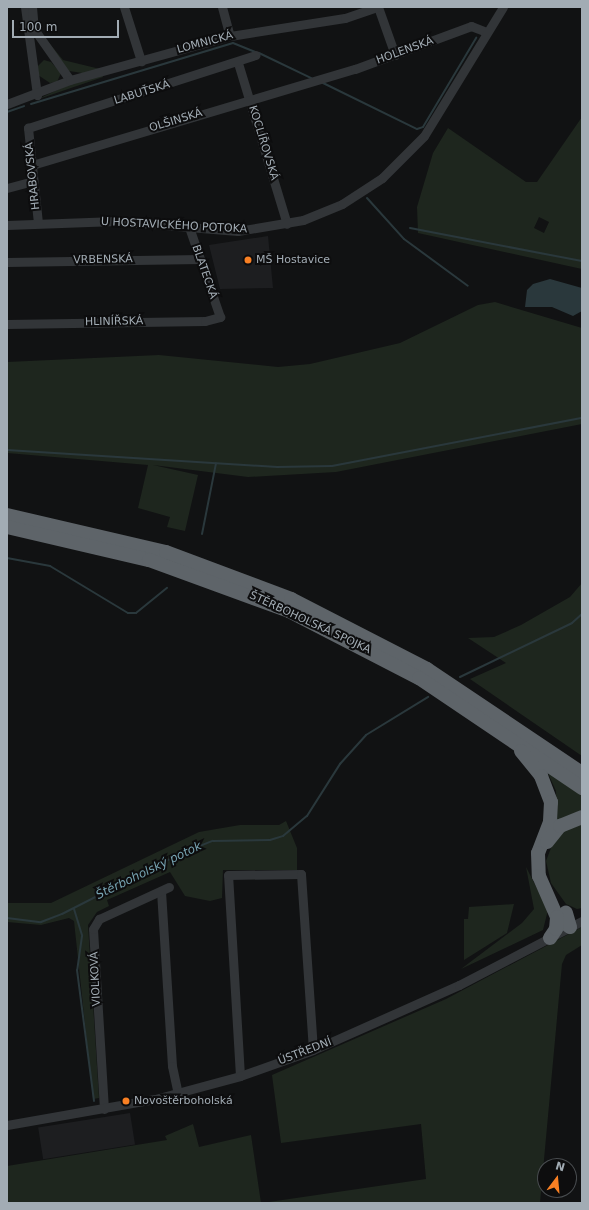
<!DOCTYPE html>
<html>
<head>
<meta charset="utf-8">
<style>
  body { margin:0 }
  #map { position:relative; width:589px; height:1210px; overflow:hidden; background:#111213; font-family:"DejaVu Sans",sans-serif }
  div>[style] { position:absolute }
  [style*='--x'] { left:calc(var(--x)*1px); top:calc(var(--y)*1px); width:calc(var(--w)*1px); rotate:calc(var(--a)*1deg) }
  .built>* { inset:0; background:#1d1e20; transform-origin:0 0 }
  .green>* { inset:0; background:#1e261e }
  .water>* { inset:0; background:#2a383c }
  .stream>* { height:2px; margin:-1px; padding:0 1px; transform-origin:1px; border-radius:1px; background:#2a383c }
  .minor>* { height:9px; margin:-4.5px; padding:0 4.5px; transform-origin:4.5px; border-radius:4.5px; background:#323538 }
  .highway>* { height:14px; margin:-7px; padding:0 7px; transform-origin:7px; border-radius:7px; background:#5e6469 }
  .dots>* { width:11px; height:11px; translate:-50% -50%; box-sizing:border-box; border:2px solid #0d0d0e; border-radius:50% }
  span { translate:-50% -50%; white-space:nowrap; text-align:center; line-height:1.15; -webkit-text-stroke:4px #0d0d0e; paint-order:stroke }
  .street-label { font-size:11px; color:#a2acb4 }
  .poi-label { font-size:11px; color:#a2acb4 }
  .left { translate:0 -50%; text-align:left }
  .water-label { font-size:12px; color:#77a4b2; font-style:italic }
  .frame { position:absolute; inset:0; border:8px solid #a2acb4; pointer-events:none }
  .north { position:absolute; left:537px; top:1158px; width:40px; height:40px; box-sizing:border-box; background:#0d0d0e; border:1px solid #494d50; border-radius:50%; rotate:16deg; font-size:11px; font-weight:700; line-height:16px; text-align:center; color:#a2acb4 }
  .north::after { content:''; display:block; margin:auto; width:14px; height:18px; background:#f98023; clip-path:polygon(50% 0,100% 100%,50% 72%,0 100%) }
  .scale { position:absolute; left:12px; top:20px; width:107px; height:18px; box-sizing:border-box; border:2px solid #a2acb4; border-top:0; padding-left:5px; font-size:12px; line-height:14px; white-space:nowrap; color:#a2acb4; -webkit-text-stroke:3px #0d0d0e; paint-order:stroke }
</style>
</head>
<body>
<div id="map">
  <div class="built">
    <div style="clip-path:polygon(268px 236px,273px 288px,220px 289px,209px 245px)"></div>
    <div style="left:130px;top:1113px;width:32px;height:93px;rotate:81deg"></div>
  </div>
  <div class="green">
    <div style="clip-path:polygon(37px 28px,63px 60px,100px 69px,89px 74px,69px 71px,61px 65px)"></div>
    <div style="clip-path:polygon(44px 60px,51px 62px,61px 73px,57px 82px,50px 83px,38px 75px,36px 68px)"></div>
    <div style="clip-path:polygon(102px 74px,103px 77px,36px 100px,72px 83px)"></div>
    <div style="clip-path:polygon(evenodd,582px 117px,582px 269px,418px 233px,417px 207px,433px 153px,448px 128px,526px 182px,537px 182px,582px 117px,539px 217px,549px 222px,544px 233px,534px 228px,539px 217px)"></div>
    <div style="clip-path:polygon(495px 302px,582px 328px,582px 424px,336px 472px,248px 477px,153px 465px,198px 475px,185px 531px,167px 527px,170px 517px,138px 508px,148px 465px,7px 453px,7px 362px,159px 355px,278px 367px,310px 364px,400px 343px,478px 305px)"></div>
    <div style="clip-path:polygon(582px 583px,582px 756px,470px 679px,506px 663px,468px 638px,494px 637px,521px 625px,570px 597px)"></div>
    <div style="clip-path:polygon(547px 771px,582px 796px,582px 810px,557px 820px,556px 791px)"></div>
    <div style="clip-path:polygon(286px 821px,297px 848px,297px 870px,223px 870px,222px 898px,210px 901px,185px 896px,170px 872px,107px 900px,109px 906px,97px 912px,88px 925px,99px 1098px,93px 1099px,74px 921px,69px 918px,41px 925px,7px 922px,7px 903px,51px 903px,199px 832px,240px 825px,279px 825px)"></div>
    <div style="clip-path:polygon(582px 821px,582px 908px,577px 909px,566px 904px,551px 883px,546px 861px,556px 835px)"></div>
    <div style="clip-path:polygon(526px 867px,548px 910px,543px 930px,461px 969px,522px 923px,534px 909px)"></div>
    <div style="clip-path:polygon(514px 904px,507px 933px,464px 960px,464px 919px,468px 919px,469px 907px)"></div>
    <div style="clip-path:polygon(582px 927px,582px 945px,566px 955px,562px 964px,540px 1203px,262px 1203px,426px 1179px,421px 1124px,281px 1143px,272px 1075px,446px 999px)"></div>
    <div style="clip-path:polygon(193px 1124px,199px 1147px,251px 1135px,261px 1203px,7px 1203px,7px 1166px,167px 1140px,165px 1136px)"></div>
  </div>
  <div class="water">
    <div style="clip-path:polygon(550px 279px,582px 288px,582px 311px,573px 316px,552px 307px,525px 307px,527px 290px,533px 284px)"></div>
  </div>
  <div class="stream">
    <div style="--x:259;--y:53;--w:58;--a:25.7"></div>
    <div style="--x:321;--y:82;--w:107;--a:26.1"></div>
    <div style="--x:417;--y:129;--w:6;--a:-18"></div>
    <div style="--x:423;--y:127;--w:104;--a:-59.2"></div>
    <div style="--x:31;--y:104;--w:211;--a:-16.8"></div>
    <div style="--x:233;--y:43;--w:24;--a:22"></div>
    <div style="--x:7;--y:112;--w:18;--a:-19"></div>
    <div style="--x:367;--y:198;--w:55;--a:47.9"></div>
    <div style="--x:404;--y:239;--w:79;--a:36.3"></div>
    <div style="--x:410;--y:228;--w:175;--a:10.9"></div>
    <div style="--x:7;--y:450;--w:271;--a:3.6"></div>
    <div style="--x:277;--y:467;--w:55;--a:-1"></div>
    <div style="--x:332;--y:466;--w:255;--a:-10.9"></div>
    <div style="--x:202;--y:534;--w:72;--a:-78.8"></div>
    <div style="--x:7;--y:558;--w:44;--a:10.5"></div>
    <div style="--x:50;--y:566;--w:91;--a:31.1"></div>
    <div style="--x:128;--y:613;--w:8;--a:0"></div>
    <div style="--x:136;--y:613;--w:40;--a:-39"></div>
    <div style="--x:460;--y:677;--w:124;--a:-25.7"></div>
    <div style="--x:572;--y:623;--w:13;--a:-42"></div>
    <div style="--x:74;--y:909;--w:28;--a:73"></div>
    <div style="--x:82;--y:936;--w:34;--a:98"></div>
    <div style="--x:77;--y:970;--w:132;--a:82.6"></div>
    <div style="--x:7;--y:918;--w:34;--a:7"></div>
    <div style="--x:41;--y:922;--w:22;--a:-21"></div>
    <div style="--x:62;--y:914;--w:132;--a:-27"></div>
    <div style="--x:180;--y:854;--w:35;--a:-22"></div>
    <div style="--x:213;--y:841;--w:57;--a:-1"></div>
    <div style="--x:270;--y:840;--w:14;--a:-17"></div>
    <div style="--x:283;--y:836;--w:31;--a:-40"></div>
    <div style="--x:307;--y:816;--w:62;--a:-57.6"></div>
    <div style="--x:340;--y:764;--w:39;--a:-48"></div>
    <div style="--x:366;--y:735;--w:73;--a:-31.5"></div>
  </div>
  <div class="minor">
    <div style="--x:25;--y:7;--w:89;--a:82.2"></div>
    <div style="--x:32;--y:7;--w:22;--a:85"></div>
    <div style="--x:34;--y:29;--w:62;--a:54.8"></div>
    <div style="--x:124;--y:7;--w:57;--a:72.5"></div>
    <div style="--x:222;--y:7;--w:30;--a:75"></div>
    <div style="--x:378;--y:7;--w:51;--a:70.5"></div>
    <div style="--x:238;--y:63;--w:168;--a:73.1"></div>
    <div style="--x:7;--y:104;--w:67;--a:-20.9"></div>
    <div style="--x:70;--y:80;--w:166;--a:-15.4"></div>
    <div style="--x:230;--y:36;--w:116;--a:-8.9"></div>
    <div style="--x:345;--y:18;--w:34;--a:-19"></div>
    <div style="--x:32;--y:165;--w:337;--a:-16.6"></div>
    <div style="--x:355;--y:69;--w:124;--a:-20.3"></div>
    <div style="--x:471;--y:26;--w:17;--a:21"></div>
    <div style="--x:7;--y:188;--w:27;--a:-15"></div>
    <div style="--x:38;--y:223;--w:96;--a:-96"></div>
    <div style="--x:28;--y:128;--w:239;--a:-17.8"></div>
    <div style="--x:7;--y:225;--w:109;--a:-2.1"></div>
    <div style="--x:116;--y:221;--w:122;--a:4.7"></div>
    <div style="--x:238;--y:231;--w:66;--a:-9.6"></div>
    <div style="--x:303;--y:220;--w:42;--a:-22.3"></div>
    <div style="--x:342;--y:204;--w:48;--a:-33"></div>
    <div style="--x:382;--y:178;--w:59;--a:-45"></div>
    <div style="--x:424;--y:136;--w:151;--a:-58.5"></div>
    <div style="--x:7;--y:262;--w:193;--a:-0.9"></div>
    <div style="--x:7;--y:324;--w:198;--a:-0.9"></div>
    <div style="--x:205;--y:321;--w:16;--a:-15"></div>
    <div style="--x:220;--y:317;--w:95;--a:-109"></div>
    <div style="--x:161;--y:891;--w:175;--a:86.4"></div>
    <div style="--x:172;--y:1066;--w:29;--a:78"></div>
    <div style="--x:240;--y:1076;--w:201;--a:-93.4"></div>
    <div style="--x:228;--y:875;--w:73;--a:-0.8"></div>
    <div style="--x:301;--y:874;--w:176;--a:86.1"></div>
    <div style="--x:104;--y:1109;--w:180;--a:-93.5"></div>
    <div style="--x:93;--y:929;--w:12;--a:-59"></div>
    <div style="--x:99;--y:919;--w:77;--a:-24.6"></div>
    <div style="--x:7;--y:1125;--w:150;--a:-10"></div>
    <div style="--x:155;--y:1099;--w:88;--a:-15.1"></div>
    <div style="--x:240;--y:1076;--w:77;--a:-19.6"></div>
    <div style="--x:313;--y:1050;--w:160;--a:-24"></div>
    <div style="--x:459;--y:985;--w:139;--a:-27.5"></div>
  </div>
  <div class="highway">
    <div style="--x:7;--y:515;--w:163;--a:13.1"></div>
    <div style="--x:166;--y:552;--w:134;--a:20.6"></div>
    <div style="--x:291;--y:599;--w:153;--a:27.2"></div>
    <div style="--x:427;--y:669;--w:187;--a:33.9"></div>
    <div style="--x:7;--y:527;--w:146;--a:13.1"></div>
    <div style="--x:149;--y:560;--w:149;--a:20"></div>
    <div style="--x:289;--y:611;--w:146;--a:27.3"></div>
    <div style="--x:419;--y:678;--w:197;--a:34"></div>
    <div style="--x:521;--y:751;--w:32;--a:51"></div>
    <div style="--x:541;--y:776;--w:28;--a:69"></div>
    <div style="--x:551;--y:802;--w:20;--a:93"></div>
    <div style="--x:550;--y:822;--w:33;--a:111"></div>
    <div style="--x:538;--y:853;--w:23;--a:88"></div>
    <div style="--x:539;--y:876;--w:45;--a:66.3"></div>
    <div style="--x:557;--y:917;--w:16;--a:38"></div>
    <div style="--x:570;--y:927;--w:15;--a:-106"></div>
    <div style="--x:547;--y:842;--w:21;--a:-51"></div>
    <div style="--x:560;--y:826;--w:24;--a:-22"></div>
    <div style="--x:550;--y:938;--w:11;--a:-56"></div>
    <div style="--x:556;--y:929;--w:12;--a:-85"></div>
  </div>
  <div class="dots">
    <div style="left:248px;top:260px;background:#f98023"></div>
    <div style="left:126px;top:1101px;background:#f98023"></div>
  </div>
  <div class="street-label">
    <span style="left:205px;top:43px;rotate:-15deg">LOMNICKÁ</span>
    <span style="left:405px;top:51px;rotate:-20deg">HOLENSKÁ</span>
    <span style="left:142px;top:93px;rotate:-17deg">LABUŤSKÁ</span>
    <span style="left:176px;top:121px;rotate:-17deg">OLŠINSKÁ</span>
    <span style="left:263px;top:143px;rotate:73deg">KOCLÍŘOVSKÁ</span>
    <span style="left:33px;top:176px;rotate:-96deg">HRABOVSKÁ</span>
    <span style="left:174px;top:226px;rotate:3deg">U HOSTAVICKÉHO POTOKA</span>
    <span style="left:103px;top:260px;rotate:-1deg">VRBENSKÁ</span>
    <span style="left:204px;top:272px;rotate:71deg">BLATECKÁ</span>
    <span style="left:114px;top:322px;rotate:-1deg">HLINÍŘSKÁ</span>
    <span style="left:310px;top:623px;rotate:25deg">ŠTĚRBOHOLSKÁ SPOJKA</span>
    <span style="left:96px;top:979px;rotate:-93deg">VIOLKOVÁ</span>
    <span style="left:305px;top:1052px;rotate:-21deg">ÚSTŘEDNÍ</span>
  </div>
  <div class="poi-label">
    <span class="left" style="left:256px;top:260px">MŠ Hostavice</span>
    <span class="left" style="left:134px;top:1101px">Novoštěrboholská</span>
  </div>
  <div class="water-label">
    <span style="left:149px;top:871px;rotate:-26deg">Štěrboholský potok</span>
  </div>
  <div class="frame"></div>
  <div class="north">N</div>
  <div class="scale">100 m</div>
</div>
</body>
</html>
